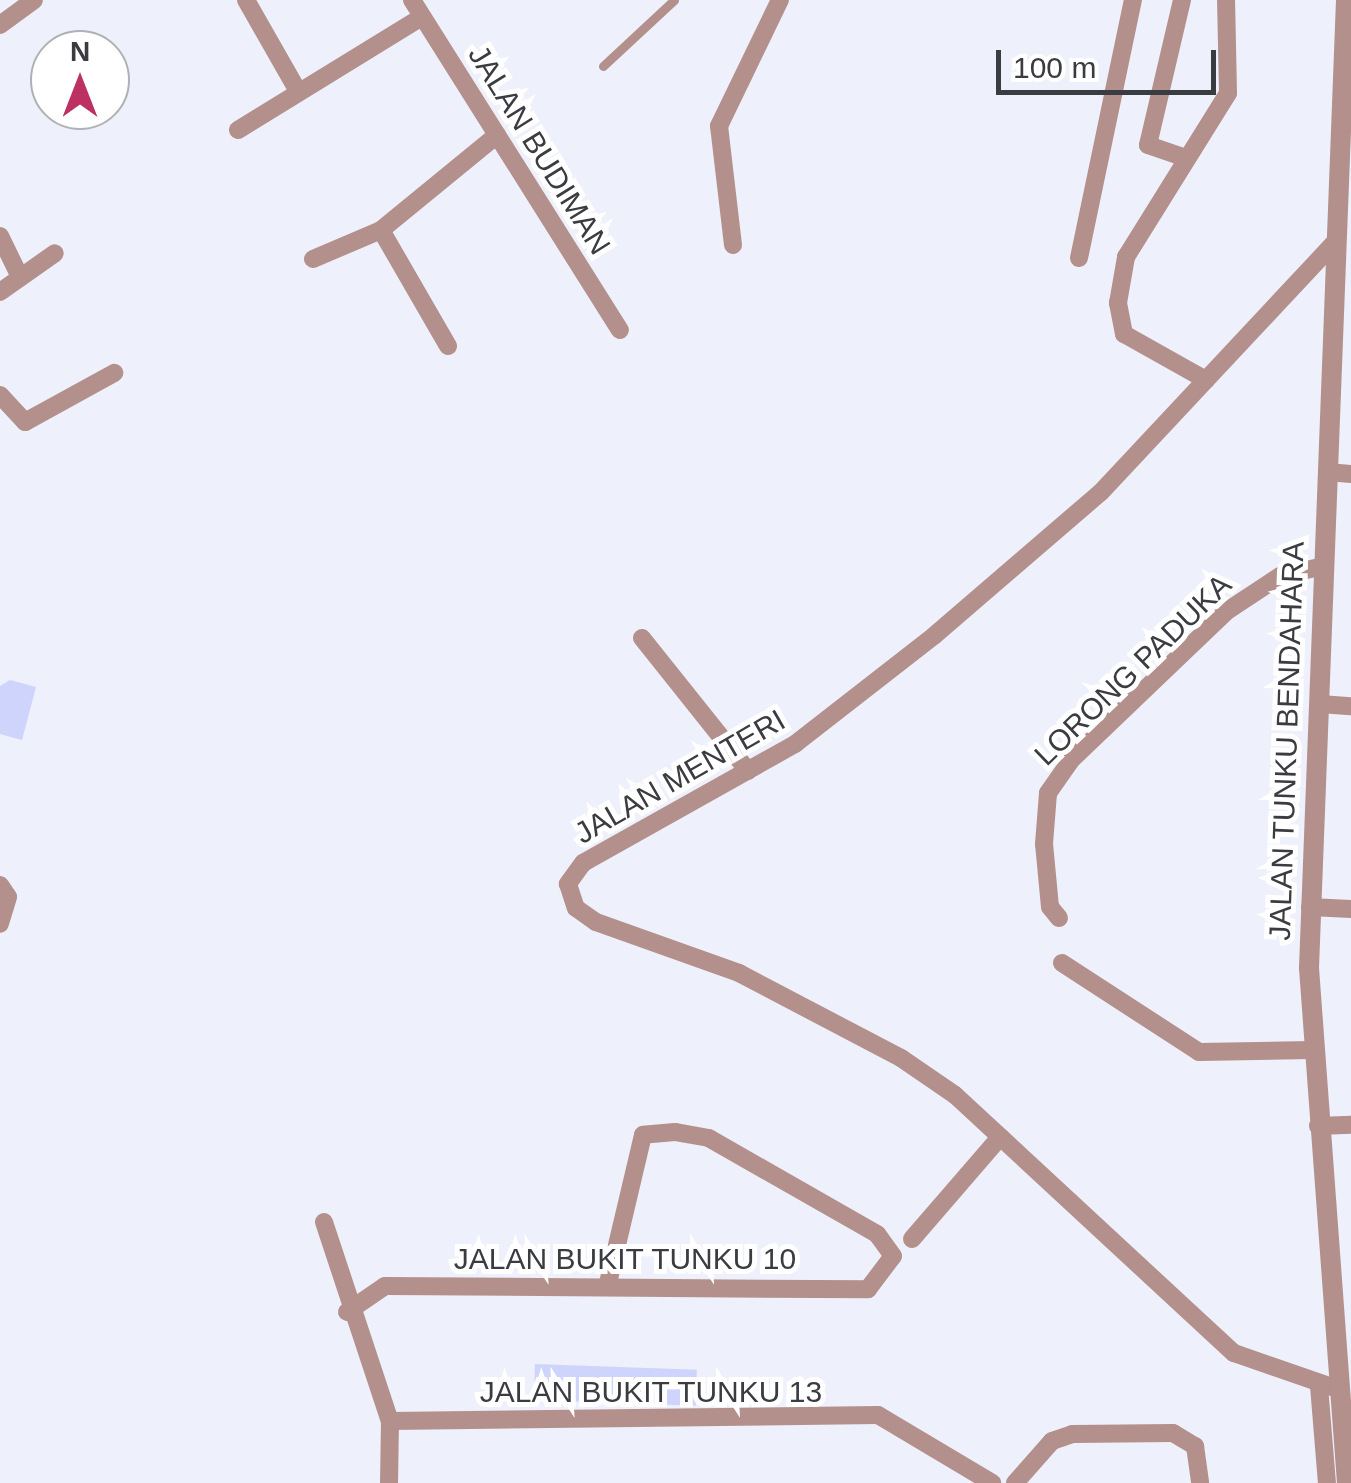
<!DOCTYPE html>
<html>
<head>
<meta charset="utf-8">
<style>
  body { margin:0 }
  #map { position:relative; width:1351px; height:1483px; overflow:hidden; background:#eef0fc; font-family:Helvetica,sans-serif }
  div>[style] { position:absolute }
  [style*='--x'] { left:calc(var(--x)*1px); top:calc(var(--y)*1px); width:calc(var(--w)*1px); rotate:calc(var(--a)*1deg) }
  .building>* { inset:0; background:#ced4fc; transform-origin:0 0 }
  .service>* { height:9px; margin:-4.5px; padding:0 4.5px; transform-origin:4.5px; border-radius:4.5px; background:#b3908b }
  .minor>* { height:18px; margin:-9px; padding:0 9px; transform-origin:9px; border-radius:9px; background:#b3908b }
  .tertiary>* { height:20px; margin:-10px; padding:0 10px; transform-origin:10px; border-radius:10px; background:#b3908b }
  span { translate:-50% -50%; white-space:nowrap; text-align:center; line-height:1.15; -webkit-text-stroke:10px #fff; paint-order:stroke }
  .street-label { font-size:30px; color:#3b3c41 }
  .north { position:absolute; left:30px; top:30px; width:100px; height:100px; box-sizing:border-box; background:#fff; border:2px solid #b1b1b3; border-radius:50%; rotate:0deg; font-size:28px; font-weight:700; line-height:40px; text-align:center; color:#3b3c41 }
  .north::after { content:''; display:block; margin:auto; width:35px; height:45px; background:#bd3062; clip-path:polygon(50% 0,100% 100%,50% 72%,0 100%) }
  .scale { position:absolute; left:996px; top:50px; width:220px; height:45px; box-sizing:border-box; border:5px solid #3b3c41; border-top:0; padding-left:12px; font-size:30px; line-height:35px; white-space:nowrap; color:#3b3c41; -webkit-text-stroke:8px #fff; paint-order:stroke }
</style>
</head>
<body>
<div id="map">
  <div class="building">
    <div style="clip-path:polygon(10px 680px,36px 687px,22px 740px,0 734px,0 686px)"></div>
    <div style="left:535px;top:1364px;width:162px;height:36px;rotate:2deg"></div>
  </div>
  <div class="service">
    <div style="--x:603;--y:66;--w:97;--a:-42.9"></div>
  </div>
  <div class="minor">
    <div style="--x:246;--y:0;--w:105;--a:60.3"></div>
    <div style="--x:412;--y:0;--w:390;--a:57.8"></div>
    <div style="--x:1182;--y:0;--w:149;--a:103.2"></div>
    <div style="--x:1148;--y:145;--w:40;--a:18.9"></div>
    <div style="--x:0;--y:25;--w:42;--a:-36.3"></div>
    <div style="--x:238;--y:130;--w:216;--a:-31.6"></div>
    <div style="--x:381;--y:230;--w:134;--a:60"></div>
    <div style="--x:0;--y:236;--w:46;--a:64"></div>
    <div style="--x:1336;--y:241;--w:344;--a:133.1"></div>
    <div style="--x:1101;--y:492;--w:219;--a:139.3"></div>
    <div style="--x:935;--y:635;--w:177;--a:142.1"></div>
    <div style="--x:795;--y:744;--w:243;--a:150.7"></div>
    <div style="--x:583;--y:863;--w:26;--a:126"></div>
    <div style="--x:568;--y:884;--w:25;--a:72"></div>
    <div style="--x:576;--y:908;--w:24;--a:35"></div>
    <div style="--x:596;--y:922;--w:152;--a:19.6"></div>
    <div style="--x:739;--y:973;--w:183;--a:27.7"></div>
    <div style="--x:901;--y:1058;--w:65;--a:34.4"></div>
    <div style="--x:955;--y:1095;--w:380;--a:42.8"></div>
    <div style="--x:1234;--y:1353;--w:113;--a:19.1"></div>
    <div style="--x:733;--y:245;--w:120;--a:-96.7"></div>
    <div style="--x:719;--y:126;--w:140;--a:-64.2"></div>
    <div style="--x:1079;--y:258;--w:264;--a:-78.2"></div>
    <div style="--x:313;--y:259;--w:74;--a:-23.1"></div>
    <div style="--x:381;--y:230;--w:150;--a:-39.3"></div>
    <div style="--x:0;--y:292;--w:67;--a:-35.3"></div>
    <div style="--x:1206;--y:380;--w:94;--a:-150.7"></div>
    <div style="--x:1124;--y:334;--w:32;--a:-101"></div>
    <div style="--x:1118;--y:303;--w:47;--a:-80.1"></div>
    <div style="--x:1126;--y:257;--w:193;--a:-58.1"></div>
    <div style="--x:1228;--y:93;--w:93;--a:-91.2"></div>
    <div style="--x:0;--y:395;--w:37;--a:47"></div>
    <div style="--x:25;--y:422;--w:102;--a:-28.8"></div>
    <div style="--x:1328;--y:472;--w:23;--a:5"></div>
    <div style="--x:642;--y:638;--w:170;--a:51.4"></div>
    <div style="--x:1320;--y:704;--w:31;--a:4"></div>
    <div style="--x:0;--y:885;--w:14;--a:56"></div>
    <div style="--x:8;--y:897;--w:28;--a:107"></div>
    <div style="--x:1310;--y:907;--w:41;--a:2.8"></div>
    <div style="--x:1059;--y:918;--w:14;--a:-129"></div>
    <div style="--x:1050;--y:907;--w:63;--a:-95.4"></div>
    <div style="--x:1044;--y:844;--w:51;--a:-85.5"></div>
    <div style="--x:1048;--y:793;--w:39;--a:-55"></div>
    <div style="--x:1070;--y:761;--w:217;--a:-43.7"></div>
    <div style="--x:1227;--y:611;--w:64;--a:-33.4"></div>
    <div style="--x:1280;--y:576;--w:45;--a:-12.8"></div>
    <div style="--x:1062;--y:963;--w:163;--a:33"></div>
    <div style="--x:1199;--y:1052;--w:112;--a:-1"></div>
    <div style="--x:1318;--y:1126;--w:33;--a:-2"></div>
    <div style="--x:324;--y:1222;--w:210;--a:71.7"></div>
    <div style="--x:390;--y:1421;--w:62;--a:90.9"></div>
    <div style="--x:912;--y:1239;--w:135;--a:-49.2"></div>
    <div style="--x:347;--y:1312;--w:46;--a:-34.4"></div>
    <div style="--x:385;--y:1286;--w:483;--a:0.4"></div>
    <div style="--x:868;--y:1289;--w:41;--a:-52.9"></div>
    <div style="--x:893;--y:1256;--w:27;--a:-126"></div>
    <div style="--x:877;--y:1234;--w:193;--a:-150.3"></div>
    <div style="--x:709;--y:1138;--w:35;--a:-170"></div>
    <div style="--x:675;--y:1132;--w:32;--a:175"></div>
    <div style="--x:643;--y:1135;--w:152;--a:103.3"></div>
    <div style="--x:1319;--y:1386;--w:97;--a:85.3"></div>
    <div style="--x:390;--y:1421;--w:488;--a:-0.7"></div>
    <div style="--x:878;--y:1415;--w:133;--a:30.8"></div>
    <div style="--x:1015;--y:1483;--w:56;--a:-48.6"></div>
    <div style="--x:1052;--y:1441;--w:21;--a:-19"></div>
    <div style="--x:1072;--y:1434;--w:101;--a:-0.6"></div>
    <div style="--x:1173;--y:1433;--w:26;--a:31"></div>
    <div style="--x:1195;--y:1446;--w:37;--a:82"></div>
  </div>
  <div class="tertiary">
    <div style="--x:1346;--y:0;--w:969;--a:92.19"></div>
    <div style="--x:1309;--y:968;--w:516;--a:85.78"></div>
  </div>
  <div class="street-label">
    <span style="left:539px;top:150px;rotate:58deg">JALAN BUDIMAN</span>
    <span style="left:1133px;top:670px;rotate:-44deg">LORONG PADUKA</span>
    <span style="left:1287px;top:741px;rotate:-88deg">JALAN TUNKU BENDAHARA</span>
    <span style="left:680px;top:777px;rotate:-30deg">JALAN MENTERI</span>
    <span style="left:625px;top:1259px">JALAN BUKIT TUNKU 10</span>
    <span style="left:651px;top:1392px">JALAN BUKIT TUNKU 13</span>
  </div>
  <div class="north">N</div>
  <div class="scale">100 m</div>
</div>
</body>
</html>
